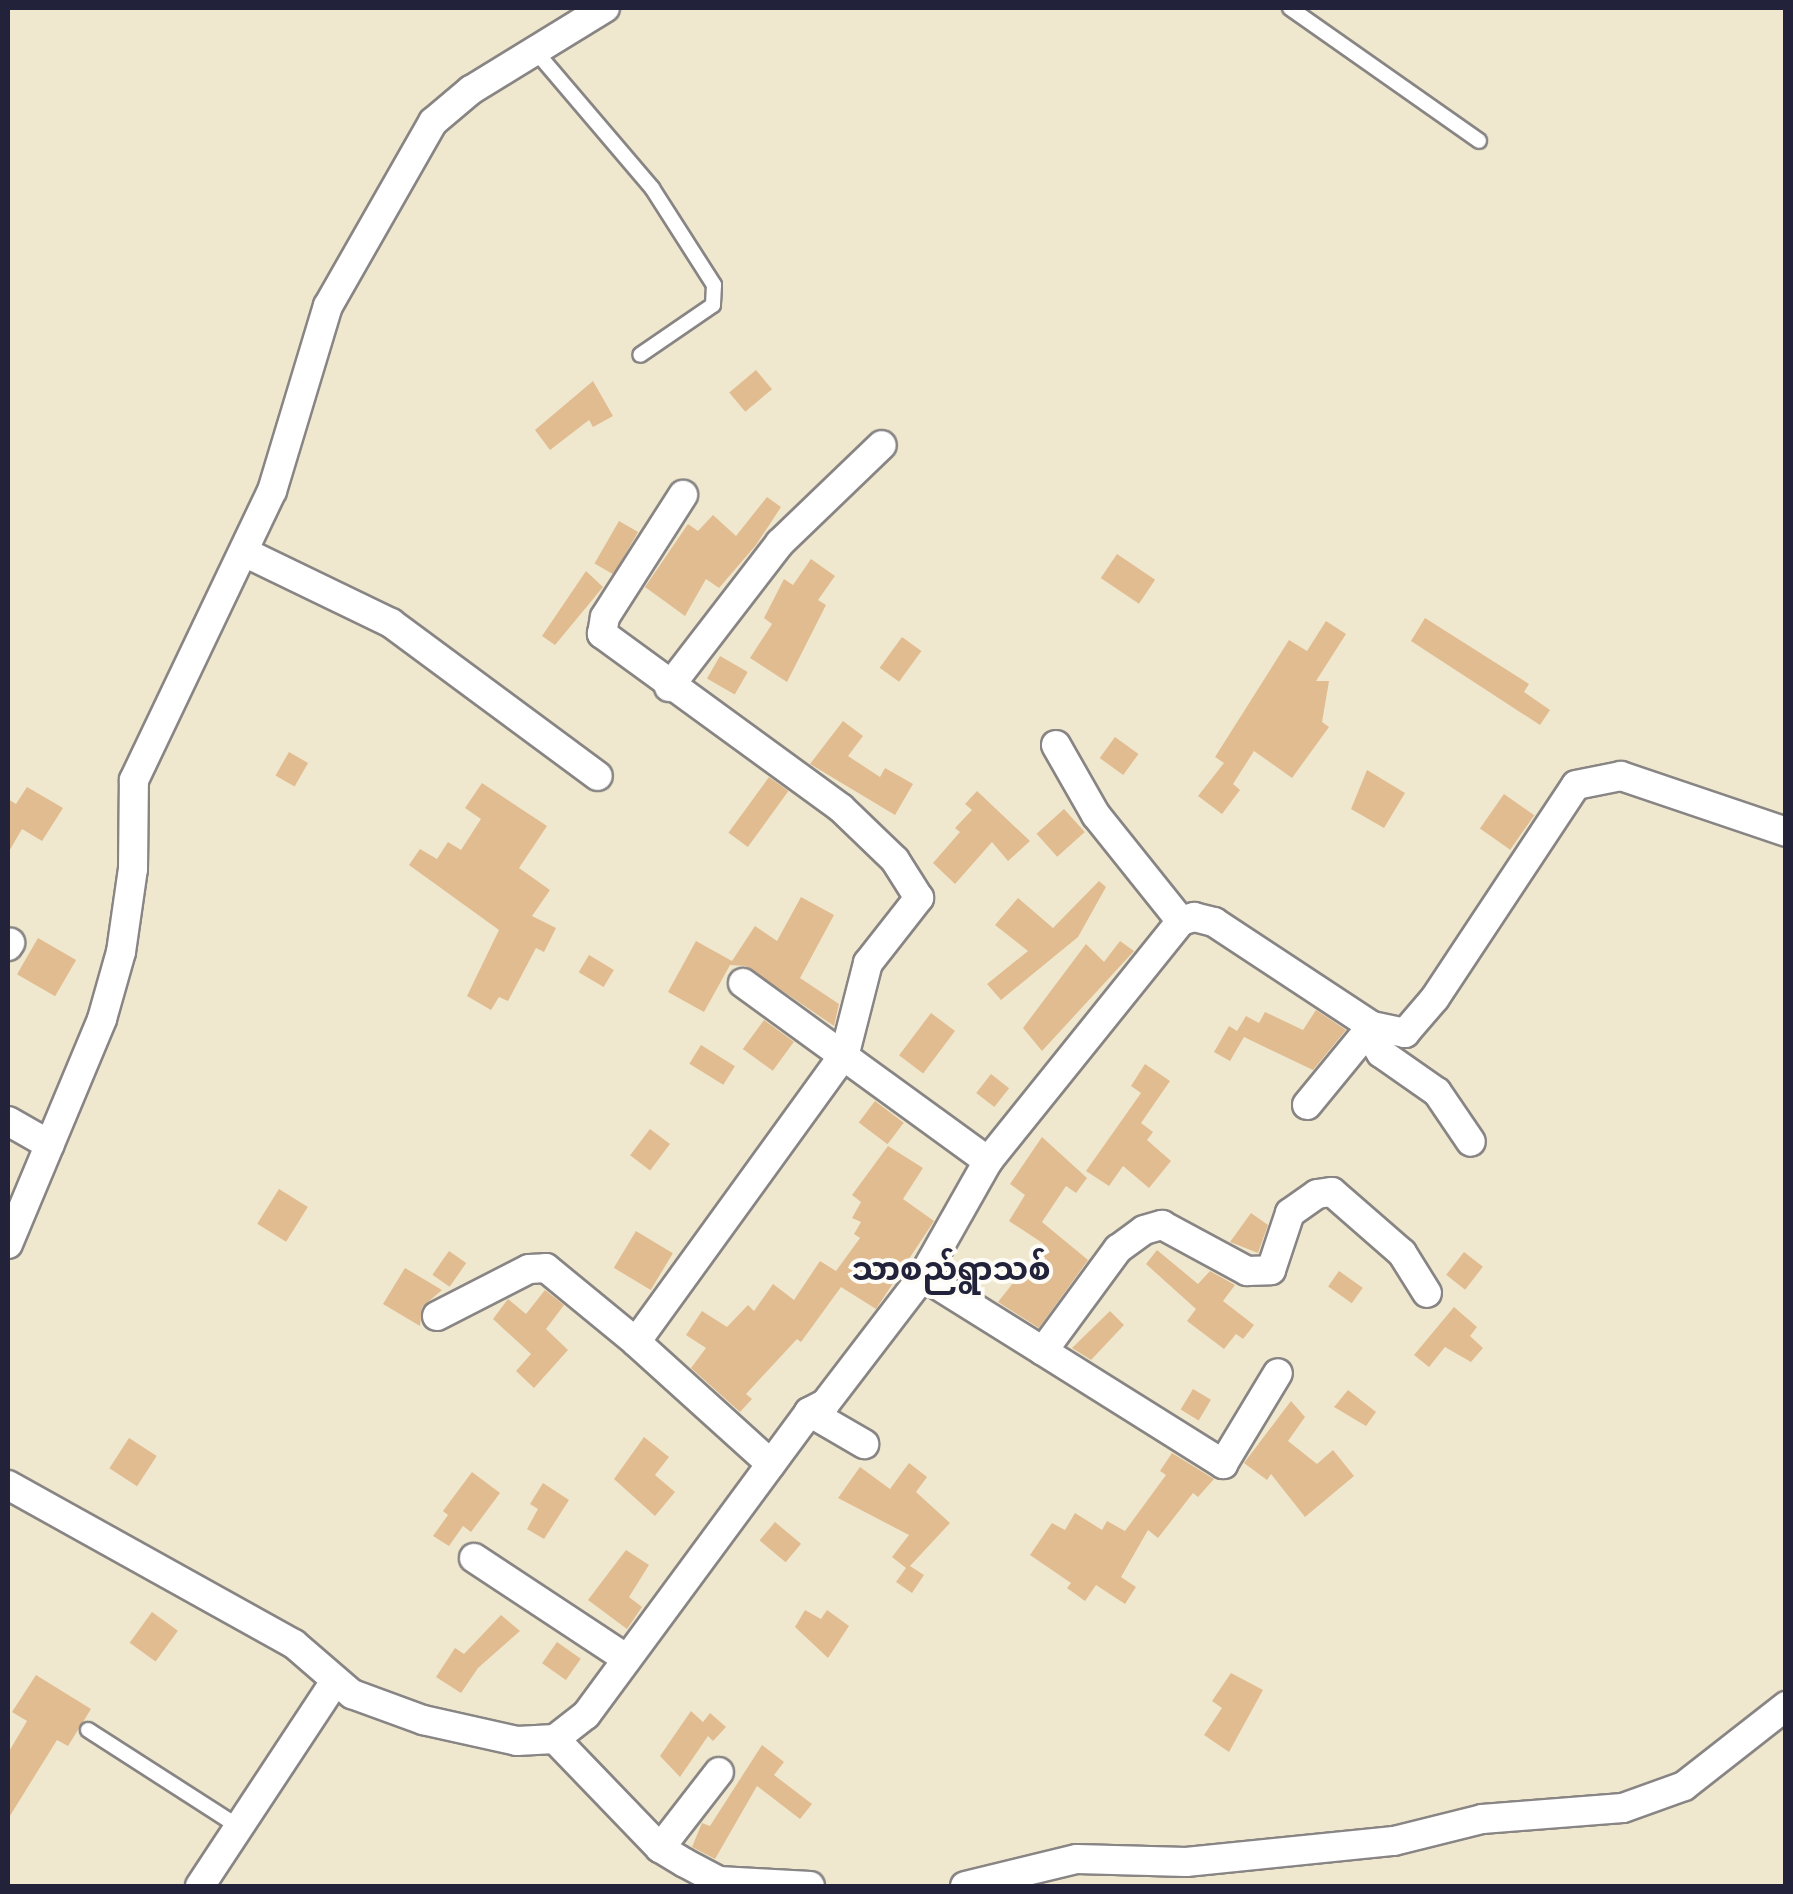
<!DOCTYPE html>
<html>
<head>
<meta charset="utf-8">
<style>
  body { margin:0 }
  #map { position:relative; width:1793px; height:1894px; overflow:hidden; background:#efe8ce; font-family:"Architects Daughter","Noto Sans Myanmar",sans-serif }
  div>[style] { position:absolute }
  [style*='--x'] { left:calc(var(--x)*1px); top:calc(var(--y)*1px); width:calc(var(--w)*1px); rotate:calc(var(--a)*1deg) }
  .building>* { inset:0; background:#e1bc91; transform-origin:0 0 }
  .roads { filter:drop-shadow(2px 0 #888584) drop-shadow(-2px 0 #888584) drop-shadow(0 2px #888584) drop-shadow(0 -2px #888584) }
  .service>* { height:14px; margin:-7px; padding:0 7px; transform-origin:7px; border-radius:7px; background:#fff }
  .minor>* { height:28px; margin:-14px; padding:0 14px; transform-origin:14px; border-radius:14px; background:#fff }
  span { translate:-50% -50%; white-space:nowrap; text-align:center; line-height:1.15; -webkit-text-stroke:8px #fdfcf7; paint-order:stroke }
  .quarter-label { font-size:32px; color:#22223b; font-weight:700 }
  .frame { position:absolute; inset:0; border:10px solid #22223b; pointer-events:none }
</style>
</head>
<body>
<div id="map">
  <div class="building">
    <div style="left:756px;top:370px;width:25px;height:35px;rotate:50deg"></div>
    <div style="clip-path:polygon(593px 381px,613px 416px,593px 427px,589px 420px,550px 450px,535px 430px)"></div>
    <div style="clip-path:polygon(767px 497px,781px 507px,756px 545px,719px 588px,706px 579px,685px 616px,645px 587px,688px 524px,698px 531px,713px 515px,736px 536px)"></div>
    <div style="left:619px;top:521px;width:22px;height:49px;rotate:30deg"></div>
    <div style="left:1117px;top:554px;width:46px;height:29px;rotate:34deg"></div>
    <div style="clip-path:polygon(811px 559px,835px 576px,818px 600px,826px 605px,787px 682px,750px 658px,772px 624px,764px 618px,784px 579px,793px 585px)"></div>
    <div style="clip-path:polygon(586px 571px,603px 587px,555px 645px,542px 636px)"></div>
    <div style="clip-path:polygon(1425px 618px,1529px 684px,1524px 692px,1550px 710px,1540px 725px,1411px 641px)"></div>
    <div style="clip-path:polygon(1326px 621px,1346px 634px,1316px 681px,1329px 681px,1322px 722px,1329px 727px,1292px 778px,1254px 751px,1233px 784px,1240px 790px,1222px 814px,1198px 796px,1224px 763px,1215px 757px,1289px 640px,1307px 651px)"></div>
    <div style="left:902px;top:637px;width:24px;height:38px;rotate:36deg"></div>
    <div style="left:720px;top:656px;width:32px;height:26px;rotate:30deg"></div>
    <div style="clip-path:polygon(843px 721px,863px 736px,848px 756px,880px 777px,885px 768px,913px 784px,895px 815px,810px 764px)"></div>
    <div style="left:1115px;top:737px;width:29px;height:26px;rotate:36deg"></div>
    <div style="left:289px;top:752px;width:22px;height:27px;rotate:30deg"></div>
    <div style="clip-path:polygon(1367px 770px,1405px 793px,1384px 828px,1351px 809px)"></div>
    <div style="left:769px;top:777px;width:24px;height:69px;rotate:36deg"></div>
    <div style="clip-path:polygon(482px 783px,547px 826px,519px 868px,550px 890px,532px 916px,556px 928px,544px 952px,536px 948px,508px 1001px,499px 997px,491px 1010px,467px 996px,499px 930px,409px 865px,420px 849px,437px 859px,448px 842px,461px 850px,481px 819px,465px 808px)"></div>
    <div style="clip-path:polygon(27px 787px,63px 808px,42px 841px,22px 829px,8px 853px,8px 799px,16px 804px)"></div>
    <div style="clip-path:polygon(977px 791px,1030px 841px,1008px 861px,992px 842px,955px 884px,933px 863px,960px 832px,955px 828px,972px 810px,965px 804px)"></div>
    <div style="left:1504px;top:794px;width:37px;height:42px;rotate:35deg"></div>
    <div style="left:1064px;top:809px;width:31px;height:37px;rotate:48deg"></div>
    <div style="clip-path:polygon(1099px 881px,1106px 887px,1078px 937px,1001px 1000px,987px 984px,1028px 951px,995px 925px,1018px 898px,1053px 928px)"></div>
    <div style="clip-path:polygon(801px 897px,834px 915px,800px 978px,839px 1004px,834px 1026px,746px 966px,730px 965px,704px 1012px,668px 992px,696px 941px,732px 961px,755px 926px,777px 941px)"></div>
    <div style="left:38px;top:938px;width:44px;height:42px;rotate:30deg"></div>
    <div style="clip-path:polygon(1120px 941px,1134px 951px,1042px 1051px,1023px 1028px,1086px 944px,1104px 962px)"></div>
    <div style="left:589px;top:955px;width:29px;height:20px;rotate:31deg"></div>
    <div style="clip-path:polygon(1316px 1010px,1346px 1030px,1313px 1070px,1244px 1037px,1230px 1061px,1214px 1052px,1229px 1026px,1237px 1031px,1246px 1016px,1259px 1023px,1265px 1012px,1303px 1030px)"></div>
    <div style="left:931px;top:1013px;width:30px;height:53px;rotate:37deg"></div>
    <div style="left:764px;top:1020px;width:37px;height:36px;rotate:36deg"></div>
    <div style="left:701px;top:1045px;width:40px;height:22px;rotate:32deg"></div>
    <div style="clip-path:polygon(1145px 1064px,1170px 1081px,1141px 1123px,1153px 1132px,1147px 1140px,1171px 1161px,1149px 1188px,1123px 1166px,1109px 1186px,1086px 1171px,1141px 1093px,1131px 1086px)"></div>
    <div style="left:991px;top:1074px;width:23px;height:24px;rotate:38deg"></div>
    <div style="left:875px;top:1101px;width:36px;height:27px;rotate:37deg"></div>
    <div style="left:650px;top:1129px;width:25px;height:33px;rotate:37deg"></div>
    <div style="clip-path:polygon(1042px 1137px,1087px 1178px,1076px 1193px,1066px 1186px,1042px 1222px,1088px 1260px,1039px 1328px,998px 1302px,1044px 1244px,1009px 1221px,1025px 1195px,1010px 1184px)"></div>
    <div style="clip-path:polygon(888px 1146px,923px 1168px,903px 1199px,934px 1221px,876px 1309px,841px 1287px,801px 1342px,797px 1339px,746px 1394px,752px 1399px,740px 1412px,691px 1368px,706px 1348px,686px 1335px,702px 1311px,727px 1327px,748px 1305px,754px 1311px,773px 1284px,794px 1300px,820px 1261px,836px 1271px,860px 1238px,854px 1234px,861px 1222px,852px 1218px,861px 1202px,852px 1195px)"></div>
    <div style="left:279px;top:1189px;width:34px;height:41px;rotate:32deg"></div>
    <div style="clip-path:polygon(1251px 1213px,1268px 1225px,1258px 1253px,1230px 1242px)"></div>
    <div style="left:636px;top:1231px;width:43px;height:43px;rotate:31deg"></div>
    <div style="clip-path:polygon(1157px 1250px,1198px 1284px,1210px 1271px,1235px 1285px,1223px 1301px,1254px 1325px,1243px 1339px,1236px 1334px,1224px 1349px,1187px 1321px,1196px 1309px,1146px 1264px)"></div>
    <div style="left:449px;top:1251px;width:21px;height:29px;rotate:35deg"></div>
    <div style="left:1464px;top:1252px;width:24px;height:29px;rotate:38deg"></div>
    <div style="clip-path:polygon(405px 1268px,442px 1290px,422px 1307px,420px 1326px,383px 1304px)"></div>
    <div style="left:1339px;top:1271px;width:29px;height:19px;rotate:35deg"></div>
    <div style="clip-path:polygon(545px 1290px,564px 1305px,546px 1329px,568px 1350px,534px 1388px,516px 1371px,531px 1354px,493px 1319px,508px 1299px,526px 1314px)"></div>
    <div style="clip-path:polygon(1454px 1307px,1477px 1327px,1470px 1336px,1483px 1348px,1471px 1362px,1445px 1347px,1429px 1367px,1414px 1355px)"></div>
    <div style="clip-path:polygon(1110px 1311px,1124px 1325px,1091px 1360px,1072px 1348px)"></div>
    <div style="left:1193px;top:1389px;width:21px;height:24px;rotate:31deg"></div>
    <div style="clip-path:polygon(1348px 1390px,1376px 1412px,1366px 1426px,1334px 1407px)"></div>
    <div style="clip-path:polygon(1291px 1401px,1305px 1417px,1288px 1441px,1317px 1464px,1333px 1450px,1354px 1476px,1305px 1517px,1271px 1474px,1267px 1480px,1244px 1463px)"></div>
    <div style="clip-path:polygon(644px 1437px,669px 1457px,655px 1475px,675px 1492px,655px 1516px,614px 1479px)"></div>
    <div style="left:129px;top:1438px;width:33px;height:36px;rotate:33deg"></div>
    <div style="clip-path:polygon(1172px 1453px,1214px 1479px,1198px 1497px,1193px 1493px,1158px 1538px,1148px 1530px,1121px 1577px,1136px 1587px,1125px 1604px,1096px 1585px,1085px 1601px,1067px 1588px,1071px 1583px,1030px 1555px,1052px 1523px,1065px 1530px,1075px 1513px,1102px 1530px,1107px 1521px,1125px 1531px,1166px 1475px,1160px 1471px)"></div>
    <div style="clip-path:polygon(909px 1463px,927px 1477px,916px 1492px,950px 1523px,910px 1566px,924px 1575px,912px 1593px,896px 1582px,906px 1568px,892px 1557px,909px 1535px,838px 1498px,860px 1467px,890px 1489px)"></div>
    <div style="clip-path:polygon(472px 1472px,500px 1493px,471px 1532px,463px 1526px,449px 1546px,433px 1536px,448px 1515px,443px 1511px)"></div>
    <div style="clip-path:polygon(543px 1483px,569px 1500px,544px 1539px,527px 1529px,538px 1509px,530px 1504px)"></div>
    <div style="left:775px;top:1522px;width:34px;height:24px;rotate:40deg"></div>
    <div style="clip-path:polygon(626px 1550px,649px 1565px,629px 1597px,642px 1607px,627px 1629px,588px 1600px)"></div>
    <div style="clip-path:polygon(805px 1610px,821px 1619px,827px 1610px,849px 1626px,828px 1658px,795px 1627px)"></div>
    <div style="left:152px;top:1612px;width:32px;height:38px;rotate:36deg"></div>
    <div style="clip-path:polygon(501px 1615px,520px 1631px,478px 1668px,461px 1693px,436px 1677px,455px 1648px,464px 1654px)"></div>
    <div style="left:557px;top:1642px;width:29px;height:26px;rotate:35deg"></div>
    <div style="clip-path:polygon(1231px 1673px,1263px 1690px,1229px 1752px,1204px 1735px,1222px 1708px,1212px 1701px)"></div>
    <div style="clip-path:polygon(36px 1675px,91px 1709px,68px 1746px,57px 1740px,8px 1819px,8px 1753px,27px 1721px,12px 1712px)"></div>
    <div style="clip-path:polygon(691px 1711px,703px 1722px,710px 1713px,726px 1727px,713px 1741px,708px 1736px,680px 1777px,660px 1756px)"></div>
    <div style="clip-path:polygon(762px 1745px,784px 1762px,774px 1775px,812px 1804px,800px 1819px,757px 1786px,715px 1859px,692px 1847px,702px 1823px,710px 1826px)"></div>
  </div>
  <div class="roads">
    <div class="service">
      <div style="--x:1290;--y:8;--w:231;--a:35.1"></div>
      <div style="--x:538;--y:54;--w:176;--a:49.6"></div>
      <div style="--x:652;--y:188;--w:115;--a:57.4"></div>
      <div style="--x:714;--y:285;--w:20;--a:93"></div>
      <div style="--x:713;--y:305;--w:88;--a:145.6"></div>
      <div style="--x:88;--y:1730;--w:179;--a:32.7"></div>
    </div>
    <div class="minor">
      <div style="--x:246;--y:553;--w:161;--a:25.8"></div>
      <div style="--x:391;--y:623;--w:257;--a:36.5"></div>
      <div style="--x:669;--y:687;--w:182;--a:-52.4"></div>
      <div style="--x:780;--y:543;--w:141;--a:-43.9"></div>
      <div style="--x:1056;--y:745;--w:81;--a:60.3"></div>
      <div style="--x:1096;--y:815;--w:136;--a:51.3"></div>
      <div style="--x:8;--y:946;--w:4;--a:-56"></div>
      <div style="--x:743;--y:983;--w:303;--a:36"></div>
      <div style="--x:1367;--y:1030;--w:27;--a:59"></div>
      <div style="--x:1381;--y:1053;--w:68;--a:34.9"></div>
      <div style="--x:1437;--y:1092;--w:60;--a:55.8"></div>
      <div style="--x:1307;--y:1105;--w:102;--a:-50.6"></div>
      <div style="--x:8;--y:1121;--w:48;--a:29.7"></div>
      <div style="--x:8;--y:1244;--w:244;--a:-67.3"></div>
      <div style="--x:102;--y:1019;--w:70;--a:-74.2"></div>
      <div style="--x:121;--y:952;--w:84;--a:-81.8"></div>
      <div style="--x:133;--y:869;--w:89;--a:-89.4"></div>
      <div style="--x:134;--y:780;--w:320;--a:-64.5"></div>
      <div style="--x:272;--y:491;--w:193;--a:-73.2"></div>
      <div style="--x:328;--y:306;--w:212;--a:-60.3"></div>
      <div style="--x:433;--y:122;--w:50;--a:-40.1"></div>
      <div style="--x:471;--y:90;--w:157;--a:-31.5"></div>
      <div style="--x:923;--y:1276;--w:142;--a:32"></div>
      <div style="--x:1043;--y:1351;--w:127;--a:-53.7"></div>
      <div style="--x:1118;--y:1249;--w:32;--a:-36"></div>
      <div style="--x:1144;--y:1230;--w:19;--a:-16"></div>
      <div style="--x:1162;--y:1225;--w:97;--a:28.4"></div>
      <div style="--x:1247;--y:1271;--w:24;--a:-2"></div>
      <div style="--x:1271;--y:1270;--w:60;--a:-71.6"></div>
      <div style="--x:1290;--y:1213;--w:33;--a:-35"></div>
      <div style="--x:1317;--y:1194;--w:15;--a:-8"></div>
      <div style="--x:1332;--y:1192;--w:93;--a:41.1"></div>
      <div style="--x:1402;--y:1253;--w:47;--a:58"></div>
      <div style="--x:437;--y:1316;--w:103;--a:-27.1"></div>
      <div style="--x:529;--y:1269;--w:17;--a:-3"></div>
      <div style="--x:546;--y:1268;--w:117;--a:39.4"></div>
      <div style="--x:636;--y:1342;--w:357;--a:-54.1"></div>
      <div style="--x:845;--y:1053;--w:93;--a:-75.7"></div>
      <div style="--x:868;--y:963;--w:83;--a:-51.9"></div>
      <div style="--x:919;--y:898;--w:45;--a:-122.3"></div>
      <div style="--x:895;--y:860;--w:75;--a:-136.1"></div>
      <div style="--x:841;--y:808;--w:296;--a:-143.9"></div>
      <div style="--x:602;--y:634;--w:17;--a:-80"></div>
      <div style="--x:605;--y:617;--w:145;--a:-57.4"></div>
      <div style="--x:636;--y:1342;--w:182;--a:42.1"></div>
      <div style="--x:1043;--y:1351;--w:213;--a:32.1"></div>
      <div style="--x:1223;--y:1464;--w:106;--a:-58.9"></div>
      <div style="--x:809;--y:1412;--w:64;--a:30.2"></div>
      <div style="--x:8;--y:1485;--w:327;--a:29.1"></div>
      <div style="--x:294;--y:1644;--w:77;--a:40.8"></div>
      <div style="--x:352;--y:1694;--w:76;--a:20.1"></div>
      <div style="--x:423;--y:1720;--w:96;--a:12.6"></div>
      <div style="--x:517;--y:1741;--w:38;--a:-3"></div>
      <div style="--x:555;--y:1739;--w:39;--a:-38"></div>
      <div style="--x:586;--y:1715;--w:376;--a:-53.6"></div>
      <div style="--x:809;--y:1412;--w:18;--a:-27"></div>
      <div style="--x:825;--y:1404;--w:161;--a:-52.6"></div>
      <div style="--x:923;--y:1276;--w:132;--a:-60.5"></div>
      <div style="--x:988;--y:1161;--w:308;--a:-51.2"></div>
      <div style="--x:1181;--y:921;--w:14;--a:-17"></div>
      <div style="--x:1194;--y:917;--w:21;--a:14"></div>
      <div style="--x:1214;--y:922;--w:189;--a:33.4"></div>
      <div style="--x:1372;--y:1026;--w:34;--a:12"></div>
      <div style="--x:1405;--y:1033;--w:46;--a:-49.4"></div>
      <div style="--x:1435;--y:998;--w:255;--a:-56.5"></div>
      <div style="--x:1576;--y:785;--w:46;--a:-11.3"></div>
      <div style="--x:1621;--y:776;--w:174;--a:18.7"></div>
      <div style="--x:474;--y:1558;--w:183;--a:33.4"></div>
      <div style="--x:555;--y:1739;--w:151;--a:46.1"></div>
      <div style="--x:660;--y:1848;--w:29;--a:31"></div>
      <div style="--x:685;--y:1863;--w:38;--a:28"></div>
      <div style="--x:719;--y:1881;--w:91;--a:3.1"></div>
      <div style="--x:660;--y:1848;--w:96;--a:-52.2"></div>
      <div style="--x:200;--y:1886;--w:243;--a:-56.6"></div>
      <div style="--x:965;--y:1886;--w:115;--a:-13.6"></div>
      <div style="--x:1077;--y:1859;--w:109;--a:1.6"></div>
      <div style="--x:1186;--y:1862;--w:209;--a:-5.8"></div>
      <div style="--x:1394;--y:1841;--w:91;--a:-14"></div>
      <div style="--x:1482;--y:1819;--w:141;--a:-4.5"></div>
      <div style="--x:1623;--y:1808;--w:65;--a:-19.8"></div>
      <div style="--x:1684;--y:1786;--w:130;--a:-38.1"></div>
    </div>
  </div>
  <div class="quarter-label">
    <span style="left:951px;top:1271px">သာစည်ရွာသစ်</span>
  </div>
  <div class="frame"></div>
</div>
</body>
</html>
